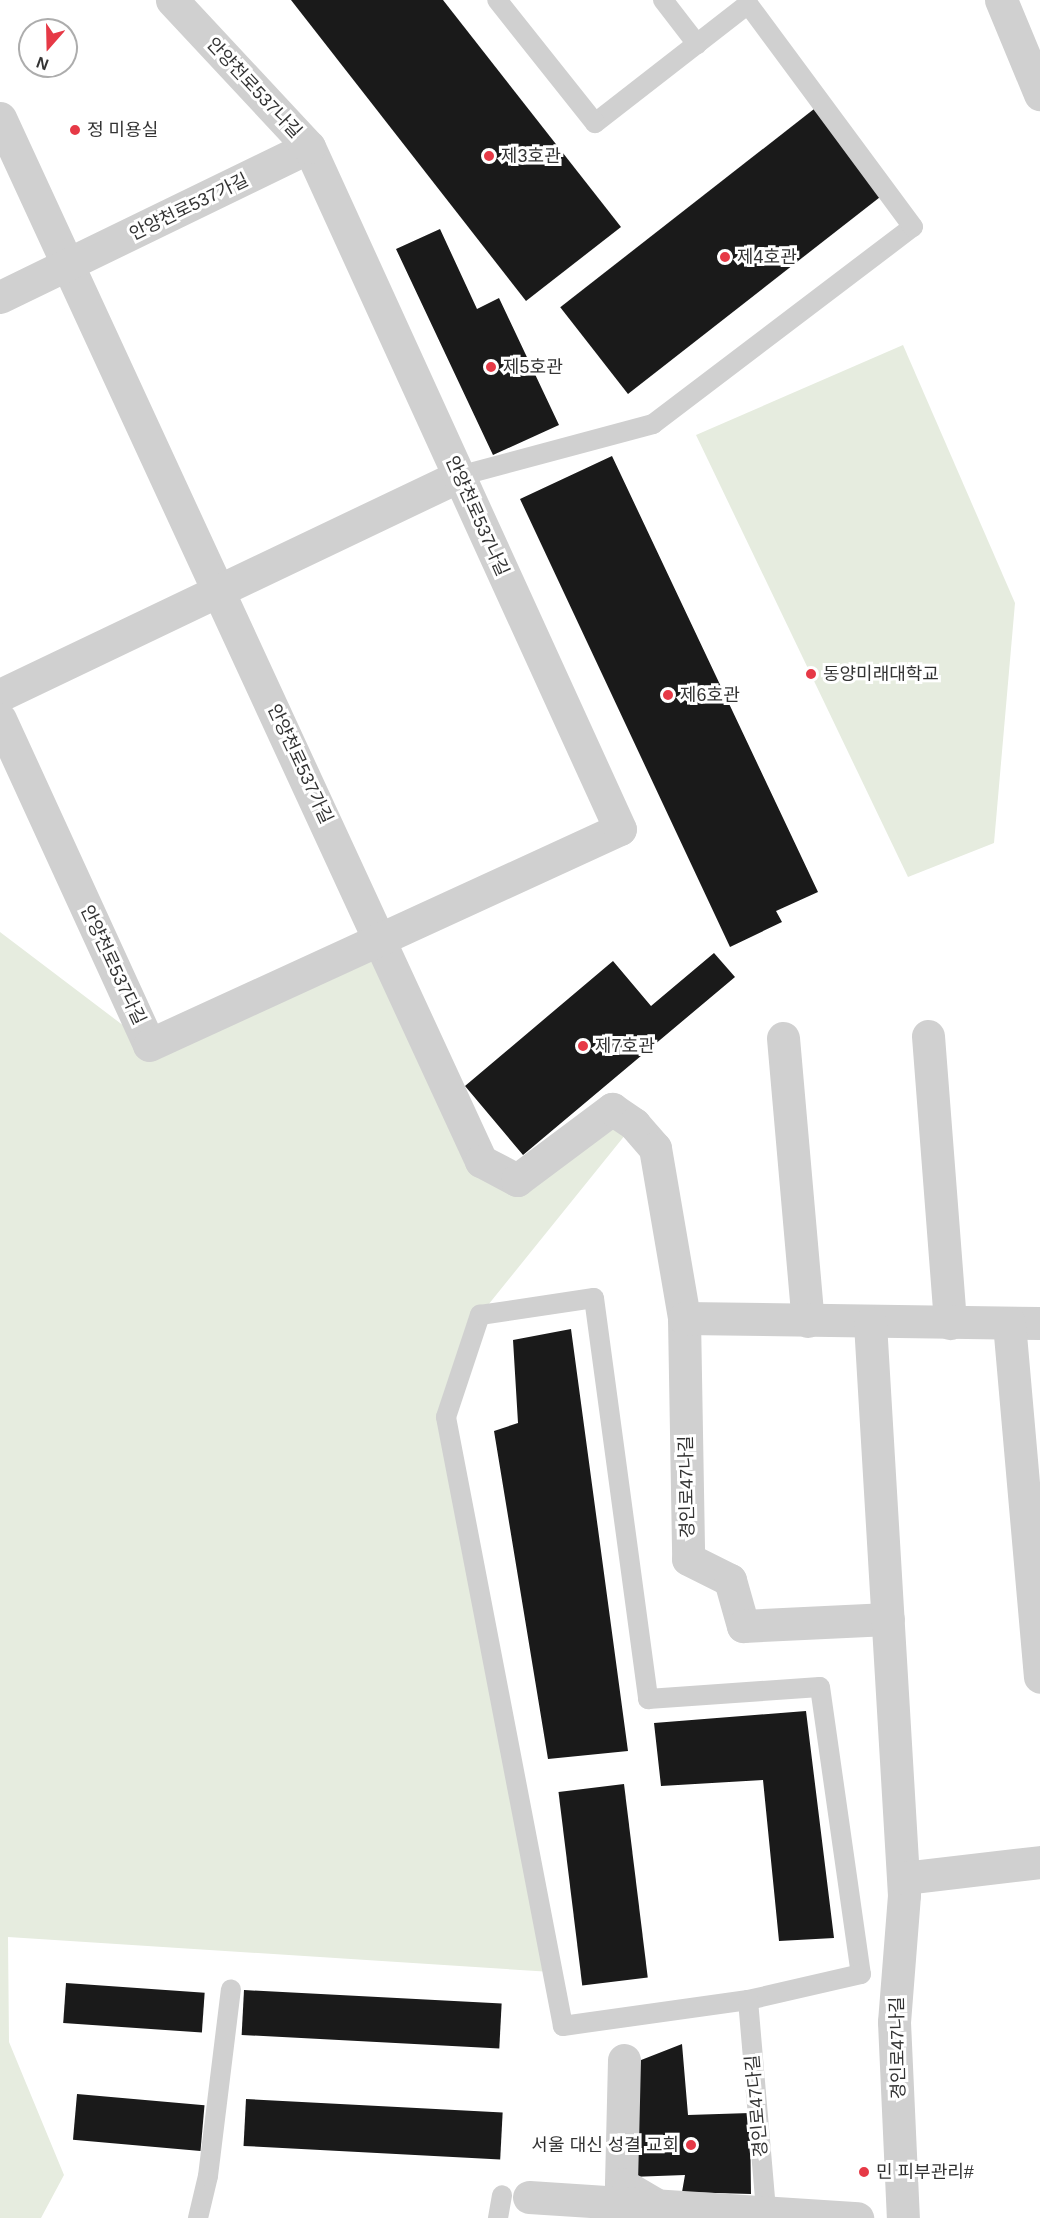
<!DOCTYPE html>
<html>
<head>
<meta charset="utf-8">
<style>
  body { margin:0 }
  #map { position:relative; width:1040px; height:2218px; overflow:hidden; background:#fff; font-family:Arial,"Noto Sans KR",sans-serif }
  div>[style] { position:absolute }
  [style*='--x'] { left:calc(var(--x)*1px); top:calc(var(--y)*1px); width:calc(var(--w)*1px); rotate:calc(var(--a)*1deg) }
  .green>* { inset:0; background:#e6ecdf }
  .building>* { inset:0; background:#1a1a1a; transform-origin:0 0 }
  .service>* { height:20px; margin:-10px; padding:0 10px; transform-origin:10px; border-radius:10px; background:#d0d0d0 }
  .minor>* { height:33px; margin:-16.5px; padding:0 16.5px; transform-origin:16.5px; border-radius:16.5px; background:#d0d0d0 }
  .dots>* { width:16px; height:16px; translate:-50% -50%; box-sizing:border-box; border:3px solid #fff; border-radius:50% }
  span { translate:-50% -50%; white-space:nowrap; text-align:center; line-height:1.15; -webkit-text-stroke:6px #fff; paint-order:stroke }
  .street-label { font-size:18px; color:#333 }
  .poi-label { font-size:18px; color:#333 }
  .left { translate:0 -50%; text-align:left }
  .right { translate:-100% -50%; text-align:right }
  .north { position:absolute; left:18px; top:18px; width:60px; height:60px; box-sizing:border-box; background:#fff; border:2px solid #adadad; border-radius:50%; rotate:200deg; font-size:16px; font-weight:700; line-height:24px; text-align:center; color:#333 }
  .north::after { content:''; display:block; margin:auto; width:21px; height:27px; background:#e63946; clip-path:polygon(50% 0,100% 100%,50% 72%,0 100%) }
</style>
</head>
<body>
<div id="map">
  <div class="green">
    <div style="clip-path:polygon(903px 345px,1015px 603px,994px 843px,908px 877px,696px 435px)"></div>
    <div style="clip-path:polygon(0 932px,149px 1045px,382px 939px,481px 1161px,517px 1180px,612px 1109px,634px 1124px,480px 1315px,446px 1417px,552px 1972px,8px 1937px,9px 2042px,64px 2175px,41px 2218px,0 2218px)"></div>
  </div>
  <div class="building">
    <div style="clip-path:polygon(291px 0,443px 0,621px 227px,526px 301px)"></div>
    <div style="left:814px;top:109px;width:110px;height:322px;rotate:52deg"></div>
    <div style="clip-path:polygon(440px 229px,477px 309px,499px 298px,559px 425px,493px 455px,396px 249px)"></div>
    <div style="clip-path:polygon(612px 456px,818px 892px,776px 911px,782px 922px,730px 947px,520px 499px)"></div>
    <div style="clip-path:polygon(714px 953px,735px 977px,523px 1155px,465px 1086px,613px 961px,651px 1006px)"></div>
    <div style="clip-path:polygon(571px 1329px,628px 1751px,548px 1759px,494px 1431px,518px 1423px,513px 1340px)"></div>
    <div style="clip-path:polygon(806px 1711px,834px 1938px,779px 1941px,763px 1780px,661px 1786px,654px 1723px)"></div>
    <div style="left:624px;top:1784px;width:195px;height:66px;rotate:83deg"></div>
    <div style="left:66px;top:1983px;width:139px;height:40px;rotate:4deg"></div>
    <div style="left:244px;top:1990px;width:258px;height:45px;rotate:3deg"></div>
    <div style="clip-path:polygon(682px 2044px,688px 2115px,750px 2113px,751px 2194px,682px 2192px,685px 2175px,630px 2177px,636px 2062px)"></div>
    <div style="left:77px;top:2094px;width:128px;height:46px;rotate:5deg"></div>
    <div style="left:246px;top:2099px;width:257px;height:47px;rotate:3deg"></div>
  </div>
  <div class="service">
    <div style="--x:663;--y:0;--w:56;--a:52.3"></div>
    <div style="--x:459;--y:476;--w:201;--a:-15"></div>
    <div style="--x:653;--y:424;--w:326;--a:-37.2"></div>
    <div style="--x:913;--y:227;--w:277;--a:-126.5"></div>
    <div style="--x:748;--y:4;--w:194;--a:142.1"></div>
    <div style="--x:595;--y:123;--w:157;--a:-128.5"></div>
    <div style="--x:594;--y:1298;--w:405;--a:82.3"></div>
    <div style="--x:648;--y:1699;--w:172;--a:-4"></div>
    <div style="--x:820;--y:1687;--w:290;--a:81.9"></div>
    <div style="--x:861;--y:1974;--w:116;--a:167"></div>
    <div style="--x:748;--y:2000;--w:187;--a:172"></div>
    <div style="--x:563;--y:2026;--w:620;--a:-100.88"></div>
    <div style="--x:446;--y:1417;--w:108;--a:-71.6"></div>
    <div style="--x:480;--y:1315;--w:115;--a:-8.5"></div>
    <div style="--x:748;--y:2000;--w:213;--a:85.1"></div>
    <div style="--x:198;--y:2218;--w:43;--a:-76.6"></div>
    <div style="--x:208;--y:2176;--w:188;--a:-83"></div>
    <div style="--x:498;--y:2218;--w:23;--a:-80"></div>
  </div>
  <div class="minor">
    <div style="--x:1001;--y:0;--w:102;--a:67.5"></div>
    <div style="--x:0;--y:118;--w:1149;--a:65.24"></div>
    <div style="--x:481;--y:1161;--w:41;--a:27.8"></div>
    <div style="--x:517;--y:1180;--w:119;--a:-36.8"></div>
    <div style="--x:612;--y:1109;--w:27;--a:34"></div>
    <div style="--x:634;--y:1124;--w:32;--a:49"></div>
    <div style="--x:655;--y:1148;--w:172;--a:80.3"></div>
    <div style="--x:684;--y:1318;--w:241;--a:89"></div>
    <div style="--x:688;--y:1559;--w:47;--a:26.6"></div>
    <div style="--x:730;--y:1580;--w:48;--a:74.2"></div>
    <div style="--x:743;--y:1626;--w:145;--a:-2.8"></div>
    <div style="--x:0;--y:297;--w:343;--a:-25.9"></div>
    <div style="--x:0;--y:695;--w:509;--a:-25.51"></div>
    <div style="--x:0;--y:719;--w:358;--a:65.4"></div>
    <div style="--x:149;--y:1045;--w:518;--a:-24.64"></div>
    <div style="--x:620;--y:829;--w:750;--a:-114.51"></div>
    <div style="--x:309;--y:147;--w:201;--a:-133"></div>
    <div style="--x:928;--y:1036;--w:288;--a:85.6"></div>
    <div style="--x:783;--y:1038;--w:284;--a:85"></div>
    <div style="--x:684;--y:1318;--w:356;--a:0.8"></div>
    <div style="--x:870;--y:1323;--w:573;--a:86.6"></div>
    <div style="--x:904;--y:1895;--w:127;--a:94.5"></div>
    <div style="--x:894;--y:2022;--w:196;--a:87.4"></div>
    <div style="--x:1009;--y:1323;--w:355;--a:85"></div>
    <div style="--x:904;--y:1878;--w:137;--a:-6.7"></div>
    <div style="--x:624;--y:2060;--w:124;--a:91.4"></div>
    <div style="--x:621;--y:2184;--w:42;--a:30.3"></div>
    <div style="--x:529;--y:2197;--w:329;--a:3.7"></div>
  </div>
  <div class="dots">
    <div style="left:75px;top:130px;background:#e63946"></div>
    <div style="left:489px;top:156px;background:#e63946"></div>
    <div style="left:725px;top:257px;background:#e63946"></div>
    <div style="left:491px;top:367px;background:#e63946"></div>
    <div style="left:811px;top:674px;background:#e63946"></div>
    <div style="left:668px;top:695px;background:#e63946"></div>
    <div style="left:583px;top:1046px;background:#e63946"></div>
    <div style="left:691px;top:2145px;background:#e63946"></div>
    <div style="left:864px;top:2172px;background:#e63946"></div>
  </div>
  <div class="street-label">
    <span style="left:254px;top:88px;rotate:47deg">안양천로537나길</span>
    <span style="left:189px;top:207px;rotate:-26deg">안양천로537가길</span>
    <span style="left:477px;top:516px;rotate:66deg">안양천로537나길</span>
    <span style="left:300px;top:764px;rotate:65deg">안양천로537가길</span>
    <span style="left:113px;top:965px;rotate:65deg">안양천로537다길</span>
    <span style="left:687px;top:1487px;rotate:-91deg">경인로47나길</span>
    <span style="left:898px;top:2048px;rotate:-91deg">경인로47나길</span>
    <span style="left:757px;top:2106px;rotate:-95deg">경인로47다길</span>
  </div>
  <div class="poi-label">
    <span class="left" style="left:87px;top:130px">정 미용실</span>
    <span class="left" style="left:501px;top:156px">제3호관</span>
    <span class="left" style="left:737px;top:257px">제4호관</span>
    <span class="left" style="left:503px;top:367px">제5호관</span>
    <span class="left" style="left:823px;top:674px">동양미래대학교</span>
    <span class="left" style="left:680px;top:695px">제6호관</span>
    <span class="left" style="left:595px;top:1046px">제7호관</span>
    <span class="right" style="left:679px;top:2145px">서울 대신 성결 교회</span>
    <span class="left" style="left:876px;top:2172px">민 피부관리#</span>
  </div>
  <div class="north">N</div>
</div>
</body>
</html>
